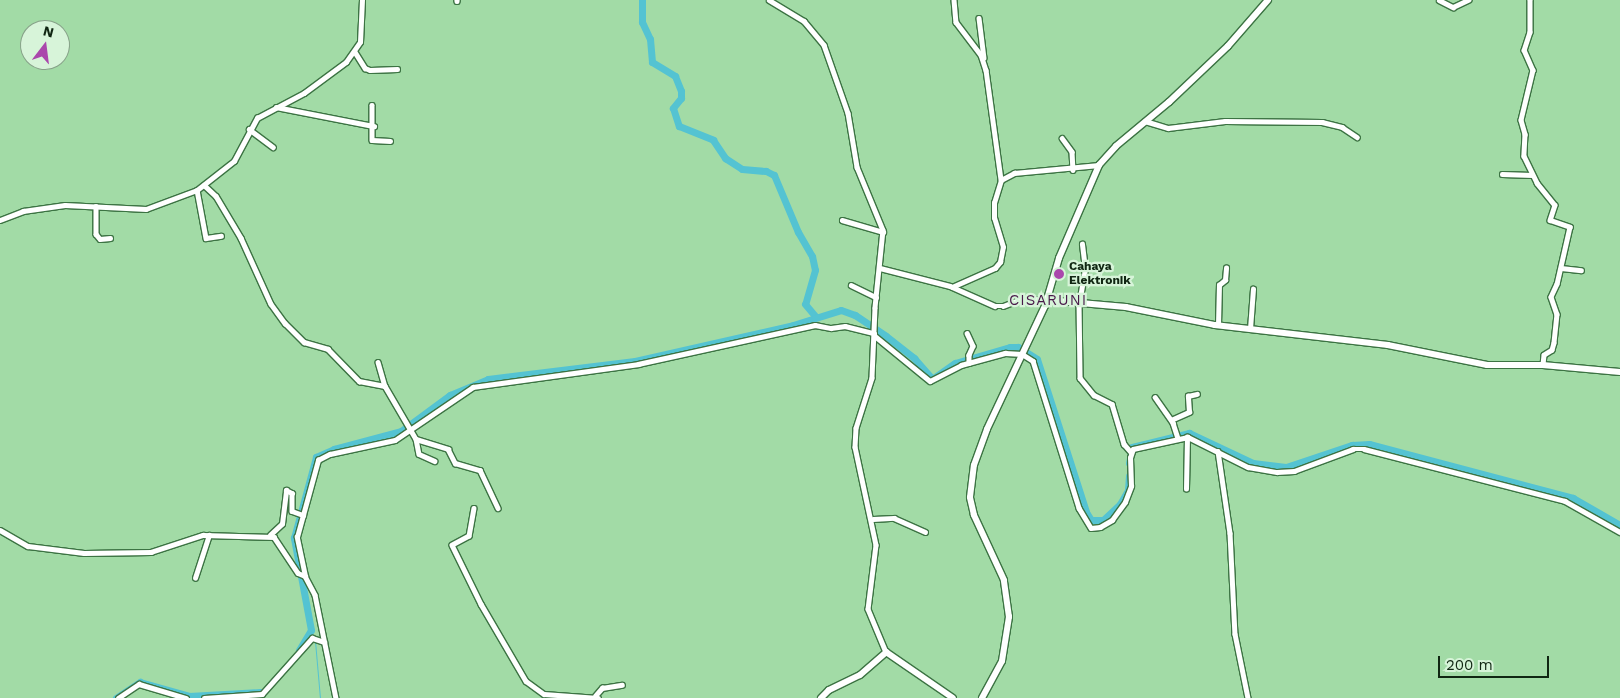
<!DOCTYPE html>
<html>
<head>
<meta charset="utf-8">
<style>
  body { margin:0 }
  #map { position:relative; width:1620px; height:698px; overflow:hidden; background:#a2dba6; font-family:"Work Sans",sans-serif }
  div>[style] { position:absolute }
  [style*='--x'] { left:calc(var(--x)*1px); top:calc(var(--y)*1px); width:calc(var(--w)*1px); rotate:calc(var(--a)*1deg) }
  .stream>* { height:1px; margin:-0.5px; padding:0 0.5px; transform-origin:0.5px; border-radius:0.5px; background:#54c3d2 }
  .river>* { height:7px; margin:-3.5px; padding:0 3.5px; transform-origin:3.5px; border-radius:3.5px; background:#54c3d2 }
  .roads { filter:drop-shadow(1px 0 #3c7343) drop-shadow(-1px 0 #3c7343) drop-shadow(0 1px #3c7343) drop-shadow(0 -1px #3c7343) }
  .minor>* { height:4.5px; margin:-2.25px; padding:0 2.25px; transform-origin:2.25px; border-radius:2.25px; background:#fff }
  .tertiary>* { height:5.5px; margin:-2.75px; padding:0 2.75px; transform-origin:2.75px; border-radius:2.75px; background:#fff }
  .secondary>* { height:6px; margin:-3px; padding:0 3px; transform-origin:3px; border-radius:3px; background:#fff }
  .dots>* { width:14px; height:14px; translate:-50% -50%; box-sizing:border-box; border:2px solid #d7f4d9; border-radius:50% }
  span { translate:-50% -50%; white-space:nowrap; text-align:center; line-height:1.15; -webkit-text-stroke:4.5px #d7f4d9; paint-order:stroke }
  .poi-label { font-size:12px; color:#102612; font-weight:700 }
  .left { translate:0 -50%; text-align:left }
  .quarter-label { font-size:15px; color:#49194a; letter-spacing:1px }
  .north { position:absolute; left:20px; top:20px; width:50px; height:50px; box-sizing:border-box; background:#d7f4d9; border:1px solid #87a289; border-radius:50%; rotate:15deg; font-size:14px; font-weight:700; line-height:20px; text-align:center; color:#102612 }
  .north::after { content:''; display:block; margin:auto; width:18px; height:22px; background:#aa47ac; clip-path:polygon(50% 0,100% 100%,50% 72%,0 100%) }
  .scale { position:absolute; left:1438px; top:656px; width:111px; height:22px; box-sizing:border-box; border:2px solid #102612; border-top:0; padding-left:6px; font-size:15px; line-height:18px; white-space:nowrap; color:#102612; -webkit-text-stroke:4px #d7f4d9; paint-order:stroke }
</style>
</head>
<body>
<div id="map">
  <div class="stream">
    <div style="--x:315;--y:641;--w:57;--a:85"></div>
  </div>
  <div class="river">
    <div style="--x:642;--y:0;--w:22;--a:90"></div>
    <div style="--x:642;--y:22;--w:19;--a:65"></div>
    <div style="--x:650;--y:39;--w:23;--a:85"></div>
    <div style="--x:652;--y:62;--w:27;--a:31"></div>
    <div style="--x:675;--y:76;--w:16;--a:68"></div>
    <div style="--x:681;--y:91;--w:7;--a:90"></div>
    <div style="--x:681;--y:98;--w:13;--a:129"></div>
    <div style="--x:673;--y:108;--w:19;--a:72"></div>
    <div style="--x:679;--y:126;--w:37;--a:22"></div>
    <div style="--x:713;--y:140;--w:22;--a:56"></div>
    <div style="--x:725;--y:158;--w:20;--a:33"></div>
    <div style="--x:742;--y:169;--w:24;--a:5"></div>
    <div style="--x:766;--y:171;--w:9;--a:27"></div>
    <div style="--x:774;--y:175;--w:62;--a:67.2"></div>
    <div style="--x:798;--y:232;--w:28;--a:60"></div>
    <div style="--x:812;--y:256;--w:14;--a:78"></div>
    <div style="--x:815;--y:270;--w:35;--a:106"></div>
    <div style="--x:805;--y:304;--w:17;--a:50"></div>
    <div style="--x:1129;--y:463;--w:16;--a:-79"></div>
    <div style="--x:1132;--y:447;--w:59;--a:-13.8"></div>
    <div style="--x:1189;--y:433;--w:71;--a:25.1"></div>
    <div style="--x:1253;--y:463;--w:33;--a:7"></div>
    <div style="--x:1286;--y:467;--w:70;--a:-18.4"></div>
    <div style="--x:1352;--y:445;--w:17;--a:-3"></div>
    <div style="--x:1369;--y:444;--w:211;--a:14.8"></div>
    <div style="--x:1573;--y:498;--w:54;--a:29.9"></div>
    <div style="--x:299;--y:650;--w:23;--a:-59"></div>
    <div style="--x:311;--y:630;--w:94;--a:-100.5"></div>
    <div style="--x:294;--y:538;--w:84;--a:-74.8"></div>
    <div style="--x:316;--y:457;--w:20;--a:-24"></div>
    <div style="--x:334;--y:449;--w:69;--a:-15"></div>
    <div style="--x:401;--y:431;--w:61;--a:-36.3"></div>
    <div style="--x:450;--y:395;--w:41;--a:-22.8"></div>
    <div style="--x:488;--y:379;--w:148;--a:-7"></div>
    <div style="--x:635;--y:361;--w:162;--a:-12.8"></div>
    <div style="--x:793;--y:325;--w:50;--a:-17.4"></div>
    <div style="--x:841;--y:310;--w:15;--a:20"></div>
    <div style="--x:855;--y:315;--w:37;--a:34"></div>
    <div style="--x:886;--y:336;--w:36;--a:38"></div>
    <div style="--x:914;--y:358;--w:28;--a:49"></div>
    <div style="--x:932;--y:379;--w:28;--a:-35"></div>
    <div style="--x:955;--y:363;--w:57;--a:-16.2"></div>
    <div style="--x:1010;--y:347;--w:8;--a:0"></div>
    <div style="--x:1018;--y:347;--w:22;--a:32"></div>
    <div style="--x:1037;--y:359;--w:161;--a:72.2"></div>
    <div style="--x:1086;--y:512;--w:9;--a:58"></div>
    <div style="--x:1091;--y:520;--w:12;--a:0"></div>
    <div style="--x:1103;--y:520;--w:23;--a:-43"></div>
    <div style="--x:1120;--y:504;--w:16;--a:-60"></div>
    <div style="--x:1128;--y:490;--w:14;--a:-86"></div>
    <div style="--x:116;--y:698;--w:29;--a:-34"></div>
    <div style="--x:140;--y:682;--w:51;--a:15.9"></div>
    <div style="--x:189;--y:696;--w:71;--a:-3.2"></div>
  </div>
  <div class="roads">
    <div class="minor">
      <div style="--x:457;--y:0;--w:1;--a:90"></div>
      <div style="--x:769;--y:0;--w:41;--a:31"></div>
      <div style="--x:804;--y:21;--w:31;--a:50"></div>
      <div style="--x:824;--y:45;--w:72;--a:70.6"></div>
      <div style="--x:848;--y:113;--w:55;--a:80.5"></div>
      <div style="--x:857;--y:167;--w:68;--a:67.6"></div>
      <div style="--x:883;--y:230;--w:78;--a:95.9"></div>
      <div style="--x:875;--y:308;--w:70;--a:92.5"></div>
      <div style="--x:872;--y:378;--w:52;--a:107.7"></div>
      <div style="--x:856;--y:428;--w:19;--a:93"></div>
      <div style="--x:855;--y:447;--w:100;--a:77.9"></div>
      <div style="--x:876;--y:545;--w:64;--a:97.1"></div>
      <div style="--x:868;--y:609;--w:47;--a:67.3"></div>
      <div style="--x:954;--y:0;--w:22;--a:85"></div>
      <div style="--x:956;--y:22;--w:41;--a:52.9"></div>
      <div style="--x:981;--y:55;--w:16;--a:72"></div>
      <div style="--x:986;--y:70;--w:111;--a:82.2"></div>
      <div style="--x:1439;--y:0;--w:16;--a:27"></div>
      <div style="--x:1453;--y:7;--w:17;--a:-25"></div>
      <div style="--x:1530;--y:0;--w:32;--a:90"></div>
      <div style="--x:1530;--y:32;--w:19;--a:108"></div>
      <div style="--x:1524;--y:50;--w:22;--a:66"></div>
      <div style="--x:1533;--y:70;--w:51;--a:103.5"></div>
      <div style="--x:1521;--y:120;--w:15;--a:74"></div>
      <div style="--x:1525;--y:134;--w:22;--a:93"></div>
      <div style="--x:1524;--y:156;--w:30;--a:64"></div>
      <div style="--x:1537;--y:183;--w:28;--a:51"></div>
      <div style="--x:1555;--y:205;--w:16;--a:108"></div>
      <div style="--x:1550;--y:220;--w:21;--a:19"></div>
      <div style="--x:1570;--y:227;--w:58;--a:102.8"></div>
      <div style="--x:1557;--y:284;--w:14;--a:115"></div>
      <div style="--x:1551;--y:297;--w:18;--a:71"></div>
      <div style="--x:1557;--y:314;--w:29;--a:96"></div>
      <div style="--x:1554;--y:343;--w:7;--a:106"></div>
      <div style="--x:1552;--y:350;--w:9;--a:148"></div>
      <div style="--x:1544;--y:355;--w:10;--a:96"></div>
      <div style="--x:979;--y:18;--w:40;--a:82.9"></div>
      <div style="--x:355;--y:52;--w:19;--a:58"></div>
      <div style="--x:365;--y:68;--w:5;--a:22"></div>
      <div style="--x:370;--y:70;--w:27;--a:-2"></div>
      <div style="--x:372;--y:105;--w:35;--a:90"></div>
      <div style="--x:372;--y:140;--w:18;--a:3"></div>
      <div style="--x:276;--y:107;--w:100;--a:11"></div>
      <div style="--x:1145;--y:121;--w:24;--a:17"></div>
      <div style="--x:1168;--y:128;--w:57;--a:-7"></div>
      <div style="--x:1225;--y:121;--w:97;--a:0.6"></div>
      <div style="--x:1322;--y:122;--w:21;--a:14"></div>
      <div style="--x:1342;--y:127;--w:18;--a:34"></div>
      <div style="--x:249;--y:129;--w:30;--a:37"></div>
      <div style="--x:1062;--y:138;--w:17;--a:54"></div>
      <div style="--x:1072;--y:152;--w:18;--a:87"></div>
      <div style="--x:1502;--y:174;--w:30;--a:2"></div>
      <div style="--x:204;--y:185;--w:16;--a:43"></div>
      <div style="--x:216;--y:196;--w:49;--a:59.2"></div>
      <div style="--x:241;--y:238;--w:72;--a:65.6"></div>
      <div style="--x:271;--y:304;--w:24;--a:54"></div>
      <div style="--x:285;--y:323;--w:27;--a:45"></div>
      <div style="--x:304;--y:342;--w:25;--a:16"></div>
      <div style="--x:328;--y:349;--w:45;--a:45.9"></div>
      <div style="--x:359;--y:381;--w:26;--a:11"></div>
      <div style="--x:385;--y:386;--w:61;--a:59.7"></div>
      <div style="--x:416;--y:439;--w:34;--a:17"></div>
      <div style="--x:448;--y:449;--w:16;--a:63"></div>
      <div style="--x:455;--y:463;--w:26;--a:16"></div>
      <div style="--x:480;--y:470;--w:42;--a:64.7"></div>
      <div style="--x:197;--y:190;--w:49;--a:79.4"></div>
      <div style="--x:206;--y:238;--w:15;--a:-8"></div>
      <div style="--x:96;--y:206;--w:28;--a:90"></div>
      <div style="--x:96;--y:234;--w:6;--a:51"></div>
      <div style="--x:100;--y:239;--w:10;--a:-6"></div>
      <div style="--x:0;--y:220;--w:25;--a:-21"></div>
      <div style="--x:23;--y:211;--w:42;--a:-8.1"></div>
      <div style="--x:65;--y:205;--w:81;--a:2.8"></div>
      <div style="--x:146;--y:209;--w:54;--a:-20.4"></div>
      <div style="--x:197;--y:190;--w:47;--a:-38.1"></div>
      <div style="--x:234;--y:161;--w:49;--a:-61.9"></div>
      <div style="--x:257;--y:118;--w:53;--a:-28"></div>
      <div style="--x:304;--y:93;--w:52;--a:-36.4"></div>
      <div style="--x:346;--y:62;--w:24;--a:-55"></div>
      <div style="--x:360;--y:42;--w:42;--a:-87.3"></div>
      <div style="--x:842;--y:220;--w:43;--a:16.3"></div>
      <div style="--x:880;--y:268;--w:72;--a:14.4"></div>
      <div style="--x:950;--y:286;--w:49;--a:24"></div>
      <div style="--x:995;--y:306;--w:8;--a:0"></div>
      <div style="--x:1003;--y:306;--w:19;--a:-21"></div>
      <div style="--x:1021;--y:299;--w:26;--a:2"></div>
      <div style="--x:1561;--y:268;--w:20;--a:6"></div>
      <div style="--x:851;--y:285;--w:28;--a:26"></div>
      <div style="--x:952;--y:287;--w:47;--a:-23.8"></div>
      <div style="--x:995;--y:268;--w:8;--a:-50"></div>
      <div style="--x:1000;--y:262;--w:15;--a:-79"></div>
      <div style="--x:1003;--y:247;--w:30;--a:-107"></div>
      <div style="--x:994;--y:218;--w:15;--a:-90"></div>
      <div style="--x:994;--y:203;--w:24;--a:-73"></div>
      <div style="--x:1001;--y:180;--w:15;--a:-28"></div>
      <div style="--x:1014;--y:173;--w:85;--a:-5.4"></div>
      <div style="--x:1079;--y:302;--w:76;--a:89.2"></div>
      <div style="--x:1080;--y:378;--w:22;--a:51"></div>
      <div style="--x:1094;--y:395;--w:20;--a:27"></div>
      <div style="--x:1112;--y:404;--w:42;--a:73.3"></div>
      <div style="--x:1124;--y:444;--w:11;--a:49"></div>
      <div style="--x:1079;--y:303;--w:35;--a:-80"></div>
      <div style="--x:1085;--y:269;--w:25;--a:-97"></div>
      <div style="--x:1218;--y:325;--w:40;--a:-88.6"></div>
      <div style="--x:1219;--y:285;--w:8;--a:-40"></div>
      <div style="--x:1225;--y:280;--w:12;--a:-85"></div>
      <div style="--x:1250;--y:329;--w:40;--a:-85.7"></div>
      <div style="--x:967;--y:333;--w:14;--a:65"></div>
      <div style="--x:973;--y:346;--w:10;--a:114"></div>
      <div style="--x:969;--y:355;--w:8;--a:90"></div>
      <div style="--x:875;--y:336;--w:71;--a:39.3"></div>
      <div style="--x:930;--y:381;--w:35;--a:-27"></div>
      <div style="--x:961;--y:365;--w:46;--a:-15.3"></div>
      <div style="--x:1005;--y:353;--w:17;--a:3"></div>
      <div style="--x:1022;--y:354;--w:13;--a:32"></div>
      <div style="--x:1033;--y:361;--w:154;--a:72.6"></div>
      <div style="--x:1079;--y:508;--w:23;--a:59"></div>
      <div style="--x:1091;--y:528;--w:9;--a:-6"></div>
      <div style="--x:1100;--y:527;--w:14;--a:-30"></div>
      <div style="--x:1112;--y:520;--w:22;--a:-54"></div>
      <div style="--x:1125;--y:502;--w:17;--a:-69"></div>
      <div style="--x:1131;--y:486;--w:28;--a:-92"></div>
      <div style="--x:1130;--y:458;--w:9;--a:-72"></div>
      <div style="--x:1133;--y:449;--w:56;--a:-12.3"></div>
      <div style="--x:1188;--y:437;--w:67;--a:26.6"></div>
      <div style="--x:1248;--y:467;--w:29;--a:10"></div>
      <div style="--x:1277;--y:472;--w:17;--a:-3"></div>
      <div style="--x:1294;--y:471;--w:63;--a:-20.4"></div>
      <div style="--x:1353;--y:449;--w:11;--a:0"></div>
      <div style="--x:1364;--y:449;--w:208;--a:14.5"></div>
      <div style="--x:1565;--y:501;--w:63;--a:29.4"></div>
      <div style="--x:378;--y:362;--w:25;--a:74"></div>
      <div style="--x:1155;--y:397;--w:32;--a:55"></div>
      <div style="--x:1173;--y:423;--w:16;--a:72"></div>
      <div style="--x:1171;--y:420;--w:20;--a:-24"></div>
      <div style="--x:1189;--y:412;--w:16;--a:-94"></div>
      <div style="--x:1188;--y:396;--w:9;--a:-13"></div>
      <div style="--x:416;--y:439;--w:15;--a:79"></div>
      <div style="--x:419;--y:454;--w:17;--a:24"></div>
      <div style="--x:1218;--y:451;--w:83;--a:81.7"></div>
      <div style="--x:1230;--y:533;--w:101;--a:87.2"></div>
      <div style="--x:1235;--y:634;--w:65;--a:78.5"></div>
      <div style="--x:1186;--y:489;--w:52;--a:-88.9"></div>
      <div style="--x:474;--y:508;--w:28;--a:100"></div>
      <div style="--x:469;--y:536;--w:19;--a:152"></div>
      <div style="--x:452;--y:545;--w:66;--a:63.8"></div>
      <div style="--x:481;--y:604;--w:89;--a:59.7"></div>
      <div style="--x:526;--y:681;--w:22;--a:36"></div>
      <div style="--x:544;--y:694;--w:54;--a:4.2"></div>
      <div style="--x:873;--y:519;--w:21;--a:-3"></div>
      <div style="--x:894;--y:518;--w:34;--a:24"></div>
      <div style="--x:0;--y:530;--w:32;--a:30"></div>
      <div style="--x:28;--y:546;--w:56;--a:7.1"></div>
      <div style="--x:84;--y:553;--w:67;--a:-0.9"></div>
      <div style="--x:151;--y:552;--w:55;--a:-18.1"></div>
      <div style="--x:203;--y:535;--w:71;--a:1.6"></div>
      <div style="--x:274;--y:537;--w:43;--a:56.3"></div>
      <div style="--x:298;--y:573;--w:8;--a:23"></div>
      <div style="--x:305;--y:576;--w:21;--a:62"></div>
      <div style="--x:315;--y:595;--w:105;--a:78.5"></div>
      <div style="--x:270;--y:535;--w:16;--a:-43"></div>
      <div style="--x:282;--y:524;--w:34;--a:-83"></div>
      <div style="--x:286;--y:490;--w:7;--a:27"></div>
      <div style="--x:292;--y:493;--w:18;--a:90"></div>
      <div style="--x:292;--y:511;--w:12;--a:20"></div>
      <div style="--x:305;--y:576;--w:40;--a:-102"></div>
      <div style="--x:297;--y:537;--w:80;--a:-74.7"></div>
      <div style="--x:318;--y:460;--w:13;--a:-27"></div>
      <div style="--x:330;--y:454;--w:66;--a:-12.2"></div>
      <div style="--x:395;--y:440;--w:94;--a:-34.2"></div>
      <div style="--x:473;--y:387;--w:167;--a:-7.9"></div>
      <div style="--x:638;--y:364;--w:181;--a:-12.4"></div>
      <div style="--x:815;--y:325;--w:16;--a:11"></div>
      <div style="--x:831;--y:328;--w:14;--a:-8"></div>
      <div style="--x:845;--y:326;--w:30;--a:14"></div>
      <div style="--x:195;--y:578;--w:45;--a:-72"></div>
      <div style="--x:595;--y:696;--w:11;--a:-49"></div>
      <div style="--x:602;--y:688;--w:20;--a:-9"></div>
      <div style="--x:118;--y:698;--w:25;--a:-34"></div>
      <div style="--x:139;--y:684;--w:49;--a:16.6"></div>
      <div style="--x:204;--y:698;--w:58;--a:-3.9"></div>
      <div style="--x:262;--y:694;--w:75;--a:-48.2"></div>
      <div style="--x:312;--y:638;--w:13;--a:18"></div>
    </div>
    <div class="tertiary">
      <div style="--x:1047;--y:300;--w:79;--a:5.1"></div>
      <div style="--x:1126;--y:307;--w:91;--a:11.4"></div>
      <div style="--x:1215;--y:325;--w:174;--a:6.6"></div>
      <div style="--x:1388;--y:345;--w:101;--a:11.4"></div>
      <div style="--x:1487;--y:365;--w:56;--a:0"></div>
      <div style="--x:1543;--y:365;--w:77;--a:5.2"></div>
    </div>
    <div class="secondary">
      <div style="--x:821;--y:698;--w:11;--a:-45"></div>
      <div style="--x:829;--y:690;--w:34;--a:-26"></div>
      <div style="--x:860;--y:675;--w:35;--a:-41"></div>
      <div style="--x:886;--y:652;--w:81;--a:34.5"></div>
      <div style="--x:982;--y:698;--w:42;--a:-61.6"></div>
      <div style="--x:1002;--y:661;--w:45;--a:-81"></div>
      <div style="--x:1009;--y:617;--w:37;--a:-98"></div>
      <div style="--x:1004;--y:580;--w:72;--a:-114.8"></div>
      <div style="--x:974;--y:515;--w:18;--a:-103"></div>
      <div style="--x:970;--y:497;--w:32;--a:-83"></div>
      <div style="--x:974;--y:465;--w:38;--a:-70"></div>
      <div style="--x:987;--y:429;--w:136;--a:-64.8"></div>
      <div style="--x:1045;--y:306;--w:50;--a:-73.7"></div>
      <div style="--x:1059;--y:258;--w:101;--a:-66.7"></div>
      <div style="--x:1099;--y:165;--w:25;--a:-48"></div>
      <div style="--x:1116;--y:146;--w:69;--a:-39.7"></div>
      <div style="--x:1169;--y:102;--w:81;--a:-43.5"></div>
      <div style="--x:1228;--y:46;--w:61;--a:-49"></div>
    </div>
  </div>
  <div class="dots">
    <div style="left:1059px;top:274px;background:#aa47ac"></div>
  </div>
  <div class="poi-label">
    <span class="left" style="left:1069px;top:274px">Cahaya<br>Elektronik</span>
  </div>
  <div class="quarter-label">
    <span style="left:1048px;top:301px">CISARUNI</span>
  </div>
  <div class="north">N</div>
  <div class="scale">200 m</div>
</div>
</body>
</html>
